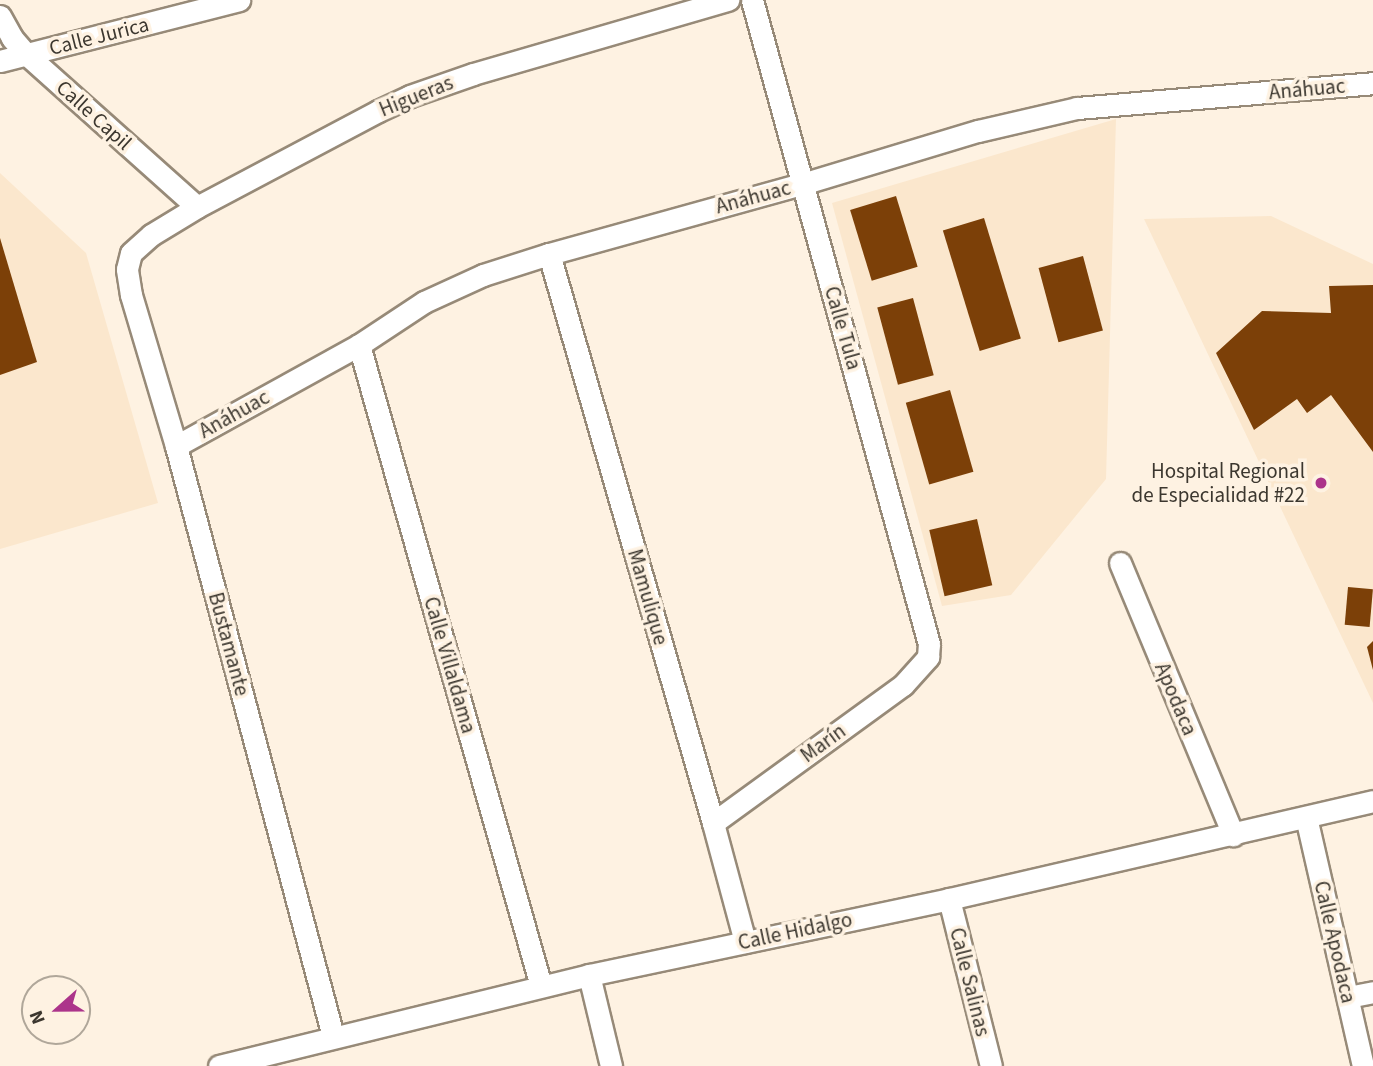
<!DOCTYPE html>
<html>
<head>
<meta charset="utf-8">
<style>
  body { margin:0 }
  #map { position:relative; width:1373px; height:1066px; overflow:hidden; background:#fef2e2; font-family:"Source Sans 3",sans-serif }
  div>[style] { position:absolute }
  [style*='--x'] { left:calc(var(--x)*1px); top:calc(var(--y)*1px); width:calc(var(--w)*1px); rotate:calc(var(--a)*1deg) }
  .built>* { inset:0; background:#fbe7cd }
  .building>* { inset:0; background:#7c4008; transform-origin:0 0 }
  .roads { filter:drop-shadow(2px 0 #978a78) drop-shadow(-2px 0 #978a78) drop-shadow(0 2px #978a78) drop-shadow(0 -2px #978a78) }
  .minor>* { height:21px; margin:-10.5px; padding:0 10.5px; transform-origin:10.5px; border-radius:10.5px; background:#fff }
  .dots>* { width:19px; height:19px; translate:-50% -50%; box-sizing:border-box; border:4px solid #fef2e2; border-radius:50% }
  span { translate:-50% -50%; white-space:nowrap; text-align:center; line-height:1.15; -webkit-text-stroke:7px #fef2e2; paint-order:stroke }
  .street-label { font-size:21px; color:#3c372f }
  .poi-label { font-size:21px; color:#3c372f }
  .right { translate:-100% -50%; text-align:right }
  .north { position:absolute; left:21px; top:975px; width:70px; height:70px; box-sizing:border-box; background:#fef2e2; border:2px solid #b0a79a; border-radius:50%; rotate:249deg; font-size:19px; font-weight:700; line-height:28px; text-align:center; color:#3c372f }
  .north::after { content:''; display:block; margin:auto; width:24px; height:32px; background:#ac348b; clip-path:polygon(50% 0,100% 100%,50% 72%,0 100%) }
</style>
</head>
<body>
<div id="map">
  <div class="built">
    <div style="clip-path:polygon(1116px 119px,1106px 479px,1011px 595px,942px 606px,832px 203px)"></div>
    <div style="clip-path:polygon(0 173px,86px 253px,158px 503px,0 549px)"></div>
    <div style="clip-path:polygon(1271px 216px,1373px 264px,1373px 703px,1144px 219px)"></div>
  </div>
  <div class="building">
    <div style="left:896px;top:196px;width:74px;height:48px;rotate:73deg"></div>
    <div style="left:984px;top:218px;width:126px;height:43px;rotate:73deg"></div>
    <div style="clip-path:polygon(0 238px,37px 362px,0 375px)"></div>
    <div style="left:1083px;top:256px;width:77px;height:46px;rotate:75deg"></div>
    <div style="clip-path:polygon(1373px 285px,1373px 452px,1331px 395px,1307px 413px,1297px 399px,1254px 430px,1216px 353px,1262px 311px,1331px 313px,1329px 286px)"></div>
    <div style="left:913px;top:298px;width:80px;height:37px;rotate:75deg"></div>
    <div style="left:950px;top:390px;width:85px;height:46px;rotate:74deg"></div>
    <div style="left:977px;top:519px;width:68px;height:49px;rotate:77deg"></div>
    <div style="left:1348px;top:587px;width:25px;height:38px;rotate:5deg"></div>
    <div style="clip-path:polygon(1373px 641px,1373px 670px,1367px 647px)"></div>
  </div>
  <div class="roads">
    <div class="minor">
      <div style="--x:0;--y:16;--w:25;--a:61"></div>
      <div style="--x:12;--y:38;--w:21;--a:49"></div>
      <div style="--x:26;--y:54;--w:229;--a:41.8"></div>
      <div style="--x:0;--y:61;--w:247;--a:-14.3"></div>
      <div style="--x:549;--y:254;--w:592;--a:73.92"></div>
      <div style="--x:713;--y:823;--w:123;--a:74.9"></div>
      <div style="--x:359;--y:345;--w:666;--a:74.15"></div>
      <div style="--x:176;--y:446;--w:209;--a:-28.9"></div>
      <div style="--x:359;--y:345;--w:78;--a:-33.5"></div>
      <div style="--x:424;--y:302;--w:65;--a:-24.6"></div>
      <div style="--x:483;--y:275;--w:69;--a:-17.7"></div>
      <div style="--x:549;--y:254;--w:263;--a:-15.5"></div>
      <div style="--x:802;--y:184;--w:184;--a:-16.8"></div>
      <div style="--x:978;--y:131;--w:102;--a:-13.1"></div>
      <div style="--x:1077;--y:108;--w:297;--a:-4.8"></div>
      <div style="--x:1120;--y:563;--w:295;--a:67.4"></div>
      <div style="--x:1306;--y:817;--w:255;--a:77.1"></div>
      <div style="--x:713;--y:823;--w:235;--a:-36"></div>
      <div style="--x:903;--y:685;--w:38;--a:-48"></div>
      <div style="--x:928;--y:657;--w:13;--a:-86"></div>
      <div style="--x:929;--y:644;--w:668;--a:-105.37"></div>
      <div style="--x:949;--y:899;--w:172;--a:75.9"></div>
      <div style="--x:589;--y:975;--w:94;--a:76.4"></div>
      <div style="--x:1348;--y:997;--w:25;--a:-11"></div>
      <div style="--x:333;--y:1036;--w:611;--a:-104.9"></div>
      <div style="--x:176;--y:446;--w:158;--a:-106.6"></div>
      <div style="--x:131;--y:295;--w:26;--a:-99"></div>
      <div style="--x:127;--y:269;--w:16;--a:-76"></div>
      <div style="--x:131;--y:253;--w:27;--a:-42"></div>
      <div style="--x:151;--y:235;--w:54;--a:-31.3"></div>
      <div style="--x:197;--y:207;--w:205;--a:-27.9"></div>
      <div style="--x:378;--y:111;--w:35;--a:-25"></div>
      <div style="--x:410;--y:96;--w:67;--a:-19.2"></div>
      <div style="--x:473;--y:74;--w:266;--a:-16.2"></div>
      <div style="--x:219;--y:1066;--w:381;--a:-13.8"></div>
      <div style="--x:589;--y:975;--w:368;--a:-11.9"></div>
      <div style="--x:949;--y:899;--w:435;--a:-13"></div>
    </div>
  </div>
  <div class="dots">
    <div style="left:1321px;top:483px;background:#ac348b"></div>
  </div>
  <div class="street-label">
    <span style="left:99px;top:36px;rotate:-14deg">Calle Jurica</span>
    <span style="left:1307px;top:89px;rotate:-5deg">Anáhuac</span>
    <span style="left:416px;top:96px;rotate:-22deg">Higueras</span>
    <span style="left:94px;top:115px;rotate:42deg">Calle Capil</span>
    <span style="left:753px;top:197px;rotate:-15deg">Anáhuac</span>
    <span style="left:843px;top:328px;rotate:74deg">Calle Tula</span>
    <span style="left:234px;top:414px;rotate:-29deg">Anáhuac</span>
    <span style="left:648px;top:597px;rotate:74deg">Mamulique</span>
    <span style="left:229px;top:644px;rotate:75deg">Bustamante</span>
    <span style="left:450px;top:665px;rotate:74deg">Calle Villaldama</span>
    <span style="left:1176px;top:699px;rotate:67deg">Apodaca</span>
    <span style="left:823px;top:743px;rotate:-36deg">Marín</span>
    <span style="left:795px;top:931px;rotate:-12deg">Calle Hidalgo</span>
    <span style="left:1335px;top:942px;rotate:77deg">Calle Apodaca</span>
    <span style="left:970px;top:982px;rotate:76deg">Calle Salinas</span>
  </div>
  <div class="poi-label">
    <span class="right" style="left:1305px;top:483px">Hospital Regional<br>de Especialidad #22</span>
  </div>
  <div class="north">N</div>
</div>
</body>
</html>
